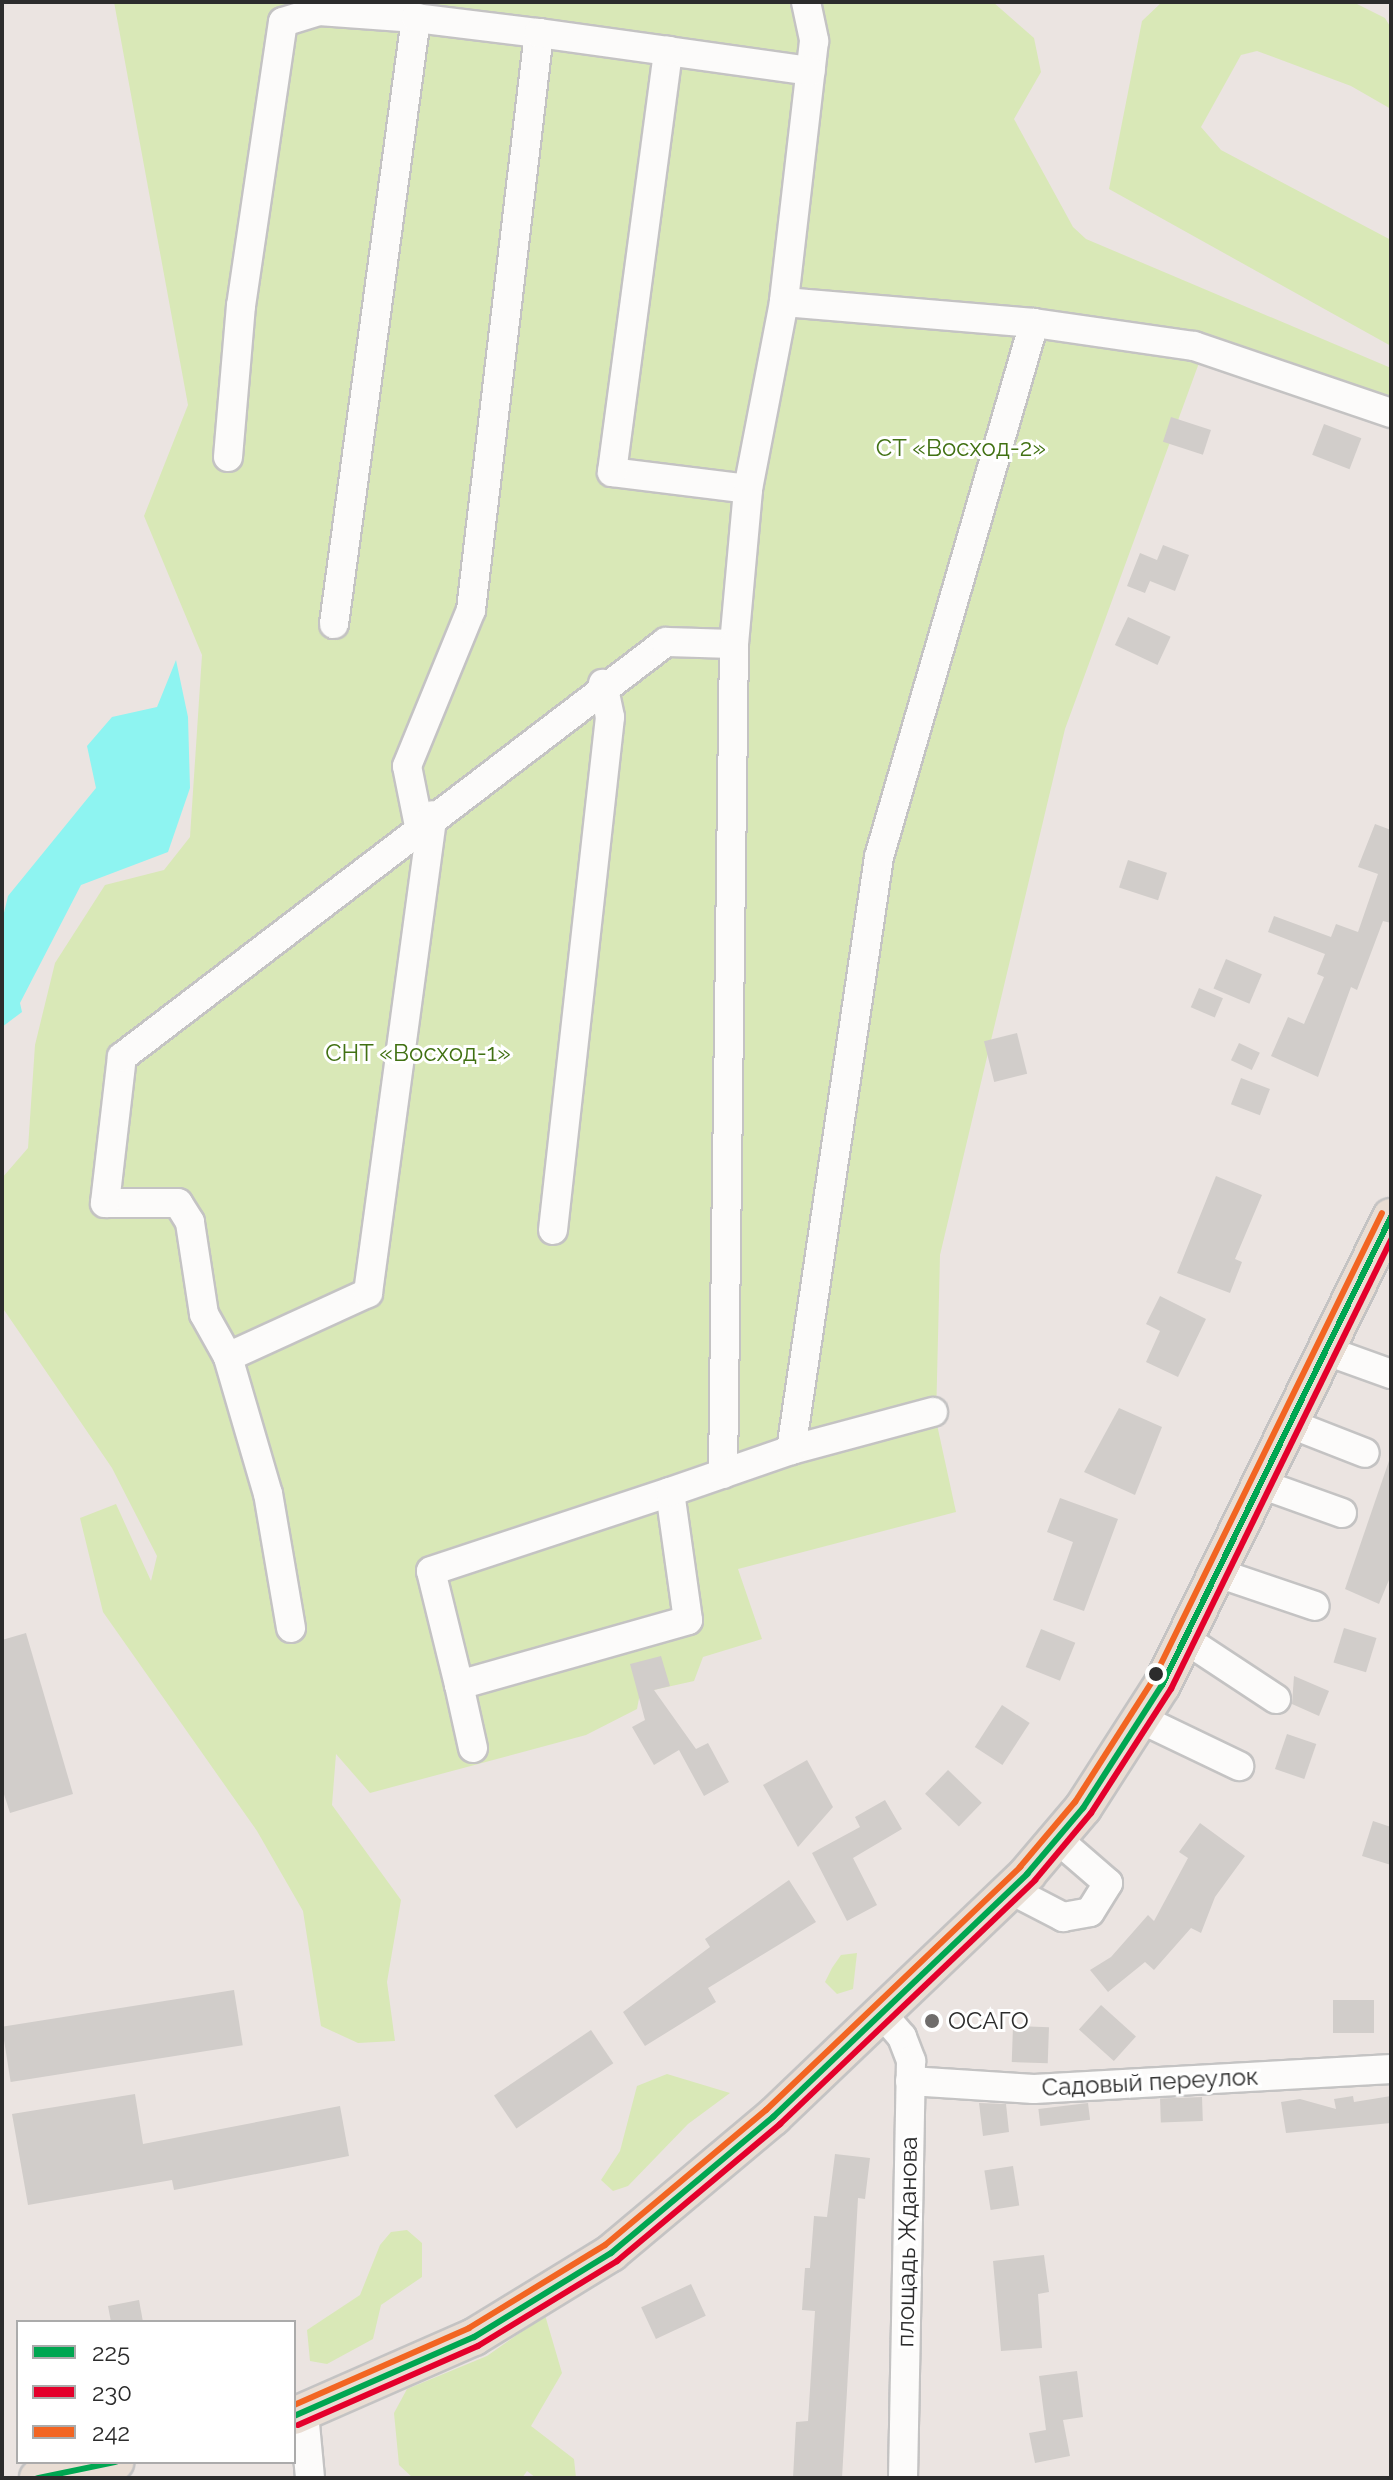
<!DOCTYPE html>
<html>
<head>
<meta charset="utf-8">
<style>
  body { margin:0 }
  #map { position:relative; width:1393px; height:2480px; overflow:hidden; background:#ebe4e1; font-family:Raleway,sans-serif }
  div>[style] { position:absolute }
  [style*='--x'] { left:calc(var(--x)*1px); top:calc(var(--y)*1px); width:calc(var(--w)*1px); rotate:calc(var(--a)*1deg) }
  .green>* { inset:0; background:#d9e8b7 }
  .water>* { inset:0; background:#8ef4f1 }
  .building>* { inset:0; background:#d1cdca; transform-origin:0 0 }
  .roads { filter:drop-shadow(2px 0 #c4c3c3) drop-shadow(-2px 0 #c4c3c3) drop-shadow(0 2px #c4c3c3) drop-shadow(0 -2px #c4c3c3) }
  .minor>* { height:28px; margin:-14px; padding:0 14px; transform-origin:14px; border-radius:14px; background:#fcfbfa }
  .major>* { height:36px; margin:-18px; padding:0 18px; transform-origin:18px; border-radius:18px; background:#e9ddd3 }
  .bus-1>* { height:6px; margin:-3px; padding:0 3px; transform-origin:3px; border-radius:3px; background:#00a651 }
  .bus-2>* { height:6px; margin:-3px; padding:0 3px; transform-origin:3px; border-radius:3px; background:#e4002b }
  .bus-3>* { height:6px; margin:-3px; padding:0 3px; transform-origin:3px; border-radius:3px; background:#f26522 }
  .dots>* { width:22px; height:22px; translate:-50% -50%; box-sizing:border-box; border:4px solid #fff; border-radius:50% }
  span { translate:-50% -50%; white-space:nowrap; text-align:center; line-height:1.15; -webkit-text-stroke:6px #fff; paint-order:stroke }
  .park-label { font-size:24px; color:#417113 }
  .poi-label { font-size:24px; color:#2c2c2c }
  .left { translate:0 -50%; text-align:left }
  .street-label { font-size:24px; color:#2c2c2c }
  .frame { position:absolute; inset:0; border:4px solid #2c2c2c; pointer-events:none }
  .legend { position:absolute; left:16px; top:2320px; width:280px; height:144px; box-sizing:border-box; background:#fff; border:2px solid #ababab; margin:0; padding:10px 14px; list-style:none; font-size:24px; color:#2c2c2c }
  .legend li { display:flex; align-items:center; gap:16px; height:40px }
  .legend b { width:40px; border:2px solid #ababab }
</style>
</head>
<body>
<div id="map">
  <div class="green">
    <div style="clip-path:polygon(114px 2px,993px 2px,1034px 38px,1041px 72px,1014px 119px,1073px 227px,1086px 239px,1391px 368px,1391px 406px,1203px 352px,1065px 729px,940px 1255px,936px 1420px,956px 1512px,738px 1569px,762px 1639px,703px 1657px,694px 1681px,640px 1693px,637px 1709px,586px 1735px,370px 1793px,336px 1754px,332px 1805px,401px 1900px,387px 1982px,395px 2041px,358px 2043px,321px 2026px,303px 1911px,257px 1831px,103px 1612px,80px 1518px,116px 1504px,151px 1581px,157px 1556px,112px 1468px,2px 1307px,2px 1178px,28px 1148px,35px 1045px,55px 963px,105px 885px,164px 870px,190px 837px,202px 655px,144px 516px,188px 405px)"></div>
    <div style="clip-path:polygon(1162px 2px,1353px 2px,1385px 18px,1391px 28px,1391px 109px,1351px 86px,1257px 51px,1241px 55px,1201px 127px,1221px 150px,1391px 240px,1391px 346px,1109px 189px,1142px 21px)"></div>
    <div style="clip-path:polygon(857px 1953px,853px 1989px,837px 1994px,825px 1982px,832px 1968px,841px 1955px)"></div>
    <div style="clip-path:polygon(667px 2074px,730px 2093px,688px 2124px,628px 2186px,613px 2191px,601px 2180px,620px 2151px,637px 2086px)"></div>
    <div style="clip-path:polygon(407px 2230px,422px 2243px,422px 2277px,381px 2305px,373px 2339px,327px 2364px,310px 2361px,307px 2330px,360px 2295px,380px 2245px,391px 2232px)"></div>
    <div style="clip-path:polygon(545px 2315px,562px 2373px,531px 2426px,574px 2459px,576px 2478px,536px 2478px,527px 2471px,522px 2478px,413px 2478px,399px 2465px,394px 2413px,407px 2389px,487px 2356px)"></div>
  </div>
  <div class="water">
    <div style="clip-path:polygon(176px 660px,188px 717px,190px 788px,168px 852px,81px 885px,20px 1003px,22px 1012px,2px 1027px,2px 921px,8px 896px,96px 788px,87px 746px,112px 717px,157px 707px)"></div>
  </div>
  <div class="building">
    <div style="left:1171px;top:417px;width:42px;height:26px;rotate:18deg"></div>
    <div style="left:1324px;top:424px;width:40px;height:33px;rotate:21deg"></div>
    <div style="clip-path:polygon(1163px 545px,1189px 555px,1175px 591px,1150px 581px,1145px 593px,1127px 586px,1140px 553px,1157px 560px)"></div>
    <div style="left:1128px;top:617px;width:47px;height:31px;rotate:25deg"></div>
    <div style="clip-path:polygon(1375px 824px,1391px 830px,1391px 923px,1383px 921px,1357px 990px,1351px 987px,1318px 1077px,1271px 1056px,1288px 1017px,1304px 1024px,1324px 977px,1317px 974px,1325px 954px,1268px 932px,1274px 916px,1331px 937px,1336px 924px,1358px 932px,1378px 874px,1358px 867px)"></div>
    <div style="left:1128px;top:860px;width:41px;height:29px;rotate:18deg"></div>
    <div style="left:1226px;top:959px;width:39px;height:32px;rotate:23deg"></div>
    <div style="left:1199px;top:988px;width:26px;height:21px;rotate:23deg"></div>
    <div style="left:1017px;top:1033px;width:42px;height:34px;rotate:76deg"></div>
    <div style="left:1239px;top:1043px;width:23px;height:19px;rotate:25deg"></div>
    <div style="left:1241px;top:1078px;width:31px;height:28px;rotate:21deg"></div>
    <div style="clip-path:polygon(1216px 1176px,1262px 1195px,1235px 1259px,1242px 1262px,1230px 1293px,1177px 1273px)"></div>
    <div style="clip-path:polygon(1160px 1296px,1206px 1319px,1178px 1377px,1146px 1362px,1160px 1331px,1146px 1324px)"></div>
    <div style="clip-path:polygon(1119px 1408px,1162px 1427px,1135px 1495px,1084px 1472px)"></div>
    <div style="clip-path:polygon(1391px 1455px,1391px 1575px,1379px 1604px,1345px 1589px)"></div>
    <div style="clip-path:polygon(1060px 1498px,1118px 1519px,1084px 1611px,1053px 1600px,1073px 1542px,1047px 1532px)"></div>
    <div style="left:1344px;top:1628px;width:34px;height:36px;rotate:17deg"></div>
    <div style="left:1041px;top:1629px;width:37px;height:41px;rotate:22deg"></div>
    <div style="clip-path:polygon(26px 1633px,73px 1794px,10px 1813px,2px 1788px,2px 1640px)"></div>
    <div style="clip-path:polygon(661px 1656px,670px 1686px,654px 1690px,696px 1749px,708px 1743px,729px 1782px,704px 1796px,679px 1750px,654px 1765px,632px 1727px,645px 1720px,630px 1664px)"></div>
    <div style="clip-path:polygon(1294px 1676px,1329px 1691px,1319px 1716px,1292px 1704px)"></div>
    <div style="left:1002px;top:1705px;width:33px;height:50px;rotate:33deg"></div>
    <div style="left:1287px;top:1734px;width:31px;height:37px;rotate:19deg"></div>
    <div style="clip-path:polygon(807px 1760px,833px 1807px,798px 1847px,763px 1785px)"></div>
    <div style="left:948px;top:1770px;width:47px;height:33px;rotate:44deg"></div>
    <div style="clip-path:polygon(885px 1800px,902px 1829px,853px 1858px,877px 1905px,847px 1921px,812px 1853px,860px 1827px,855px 1817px)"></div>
    <div style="clip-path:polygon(1373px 1821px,1391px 1827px,1391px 1865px,1362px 1856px)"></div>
    <div style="clip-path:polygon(1200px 1823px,1245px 1856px,1215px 1897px,1201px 1933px,1191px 1928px,1154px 1970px,1145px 1962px,1108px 1992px,1090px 1970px,1111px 1957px,1148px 1915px,1154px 1921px,1188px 1858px,1179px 1852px)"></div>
    <div style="clip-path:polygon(789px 1880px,816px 1922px,708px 1988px,716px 2002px,645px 2046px,623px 2012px,710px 1947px,705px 1939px)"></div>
    <div style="left:234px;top:1990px;width:56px;height:235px;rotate:81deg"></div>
    <div style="left:1333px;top:2000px;width:41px;height:33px"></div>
    <div style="left:1101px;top:2005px;width:47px;height:33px;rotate:42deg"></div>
    <div style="left:1013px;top:2026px;width:36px;height:36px;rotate:2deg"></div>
    <div style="left:591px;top:2030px;width:40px;height:117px;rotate:56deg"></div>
    <div style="clip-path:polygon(135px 2094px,143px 2144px,340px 2106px,349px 2156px,174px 2190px,172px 2180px,28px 2205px,12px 2114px)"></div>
    <div style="clip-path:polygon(1353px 2096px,1354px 2102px,1391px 2096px,1391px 2123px,1286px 2133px,1281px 2102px,1300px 2099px,1336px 2109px,1334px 2099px)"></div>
    <div style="left:1202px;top:2097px;width:24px;height:42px;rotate:88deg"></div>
    <div style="clip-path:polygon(979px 2103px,1006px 2104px,1009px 2132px,983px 2136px)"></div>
    <div style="left:1088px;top:2103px;width:17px;height:50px;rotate:83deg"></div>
    <div style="clip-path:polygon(835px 2154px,870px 2158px,865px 2199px,858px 2198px,842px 2478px,793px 2478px,796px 2422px,808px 2421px,815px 2311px,802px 2310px,805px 2268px,810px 2268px,814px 2216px,827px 2217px)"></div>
    <div style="left:1013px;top:2166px;width:40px;height:29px;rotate:81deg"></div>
    <div style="clip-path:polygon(1044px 2255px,1049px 2292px,1038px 2294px,1042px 2348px,1001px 2351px,993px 2261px)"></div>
    <div style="left:691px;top:2284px;width:35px;height:55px;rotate:65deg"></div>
    <div style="clip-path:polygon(139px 2300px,143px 2322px,111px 2322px,108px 2306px)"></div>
    <div style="clip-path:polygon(1077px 2371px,1083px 2417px,1063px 2420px,1070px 2456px,1035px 2463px,1029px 2433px,1046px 2430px,1039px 2376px)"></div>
  </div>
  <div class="roads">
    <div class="minor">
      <div style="--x:806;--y:2;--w:40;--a:78"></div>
      <div style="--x:814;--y:41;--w:263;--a:96.6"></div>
      <div style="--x:784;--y:302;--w:251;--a:4.8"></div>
      <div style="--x:1034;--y:323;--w:162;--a:8.2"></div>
      <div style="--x:1194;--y:346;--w:208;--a:18.8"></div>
      <div style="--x:228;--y:457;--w:152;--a:-85.1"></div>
      <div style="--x:241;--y:306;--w:287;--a:-81.6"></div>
      <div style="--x:283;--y:22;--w:38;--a:-17"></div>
      <div style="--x:319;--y:11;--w:97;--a:4.1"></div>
      <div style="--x:748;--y:489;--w:137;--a:-172.9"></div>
      <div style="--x:612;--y:472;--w:425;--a:-82.4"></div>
      <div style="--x:668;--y:51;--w:144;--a:8"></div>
      <div style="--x:334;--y:624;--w:612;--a:-82.29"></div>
      <div style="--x:416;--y:18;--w:124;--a:7"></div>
      <div style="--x:734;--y:644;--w:156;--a:-84.8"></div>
      <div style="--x:748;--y:489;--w:190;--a:-79.1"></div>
      <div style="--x:419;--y:826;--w:61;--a:-101.3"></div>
      <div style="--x:407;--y:766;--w:169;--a:-67.7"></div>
      <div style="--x:471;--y:610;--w:581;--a:-83.28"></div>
      <div style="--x:539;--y:33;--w:130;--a:7.9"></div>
      <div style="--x:553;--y:1230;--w:516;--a:-83.66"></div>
      <div style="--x:610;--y:717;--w:34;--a:-102"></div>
      <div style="--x:1327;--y:1351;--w:68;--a:19.8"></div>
      <div style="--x:228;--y:1357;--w:154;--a:-24.6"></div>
      <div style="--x:368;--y:1293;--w:482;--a:-82.3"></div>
      <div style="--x:1291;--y:1424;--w:79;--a:21.4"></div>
      <div style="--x:791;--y:1450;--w:147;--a:-15"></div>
      <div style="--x:1261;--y:1484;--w:86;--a:19.7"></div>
      <div style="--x:1218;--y:1573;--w:102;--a:18.8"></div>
      <div style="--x:291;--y:1628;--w:136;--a:-99.7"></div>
      <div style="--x:268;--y:1494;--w:143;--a:-106.3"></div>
      <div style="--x:228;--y:1357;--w:49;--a:-119.2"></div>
      <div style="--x:204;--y:1314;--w:93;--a:-98.7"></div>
      <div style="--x:190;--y:1222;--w:22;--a:-122"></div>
      <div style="--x:178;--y:1203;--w:73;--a:180"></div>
      <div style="--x:105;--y:1203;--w:147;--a:-83.4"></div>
      <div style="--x:122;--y:1057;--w:684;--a:-37.34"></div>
      <div style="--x:666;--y:642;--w:68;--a:1.7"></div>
      <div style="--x:734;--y:644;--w:830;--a:90.76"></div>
      <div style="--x:1185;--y:1639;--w:109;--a:33.4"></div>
      <div style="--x:459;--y:1685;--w:117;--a:-103.8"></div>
      <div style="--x:431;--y:1571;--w:252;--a:-18.3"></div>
      <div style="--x:1141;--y:1719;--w:109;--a:25.6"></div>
      <div style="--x:473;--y:1748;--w:65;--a:-102.5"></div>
      <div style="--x:459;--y:1685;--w:238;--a:-15.8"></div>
      <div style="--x:688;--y:1620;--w:129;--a:-98"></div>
      <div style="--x:670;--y:1492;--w:128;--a:-19.1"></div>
      <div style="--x:791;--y:1450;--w:599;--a:-81.56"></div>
      <div style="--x:879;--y:857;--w:556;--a:-73.81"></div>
      <div style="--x:1011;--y:1890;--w:59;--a:27.4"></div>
      <div style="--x:1063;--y:1917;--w:27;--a:-10"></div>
      <div style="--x:1090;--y:1912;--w:34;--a:-58"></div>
      <div style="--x:1108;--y:1883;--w:67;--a:-139.2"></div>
      <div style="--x:883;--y:2015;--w:29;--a:49"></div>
      <div style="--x:902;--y:2037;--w:26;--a:69"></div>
      <div style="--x:911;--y:2061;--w:417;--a:91.1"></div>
      <div style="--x:910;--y:2081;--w:124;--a:3.7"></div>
      <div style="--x:1034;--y:2089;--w:358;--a:-3.2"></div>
      <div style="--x:304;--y:2413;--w:65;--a:84.7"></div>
    </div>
    <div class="major">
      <div style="--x:294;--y:2416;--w:197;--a:-23.7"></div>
      <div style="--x:474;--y:2337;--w:161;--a:-31.5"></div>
      <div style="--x:611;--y:2253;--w:212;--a:-40"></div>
      <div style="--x:773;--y:2117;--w:352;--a:-43.7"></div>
      <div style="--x:1027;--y:1874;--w:87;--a:-49.7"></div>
      <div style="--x:1083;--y:1808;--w:146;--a:-57.3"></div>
      <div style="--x:1162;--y:1685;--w:521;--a:-63.93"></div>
      <div style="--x:38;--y:2478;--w:79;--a:-11.7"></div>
    </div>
  </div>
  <div class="bus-1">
    <div style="--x:294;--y:2416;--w:197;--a:-23.7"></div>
    <div style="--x:474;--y:2337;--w:161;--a:-31.5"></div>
    <div style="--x:611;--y:2253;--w:212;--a:-40"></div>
    <div style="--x:773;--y:2117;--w:352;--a:-43.7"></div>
    <div style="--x:1027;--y:1874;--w:87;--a:-49.7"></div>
    <div style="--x:1083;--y:1808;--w:146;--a:-57.3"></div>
    <div style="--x:1162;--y:1685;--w:521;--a:-63.93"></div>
    <div style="--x:38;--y:2478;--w:79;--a:-11.7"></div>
  </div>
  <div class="bus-2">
    <div style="--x:298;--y:2425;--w:197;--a:-23.7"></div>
    <div style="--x:478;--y:2346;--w:163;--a:-31.4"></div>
    <div style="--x:617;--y:2261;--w:213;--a:-40"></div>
    <div style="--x:780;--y:2124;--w:353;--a:-43.7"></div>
    <div style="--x:1035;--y:1880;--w:87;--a:-50.1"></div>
    <div style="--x:1091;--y:1813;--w:148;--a:-57.2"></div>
    <div style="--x:1171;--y:1689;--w:500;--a:-63.9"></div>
  </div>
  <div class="bus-3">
    <div style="--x:294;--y:2405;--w:191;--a:-23.7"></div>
    <div style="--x:469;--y:2328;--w:159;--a:-31.4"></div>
    <div style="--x:605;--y:2245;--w:210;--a:-40"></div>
    <div style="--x:766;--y:2110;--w:352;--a:-43.7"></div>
    <div style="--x:1020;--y:1867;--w:85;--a:-49.8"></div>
    <div style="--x:1075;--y:1802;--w:145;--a:-57.4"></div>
    <div style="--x:1153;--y:1680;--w:520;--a:-63.88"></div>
  </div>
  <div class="dots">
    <div style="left:1156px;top:1674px;background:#2c2c2c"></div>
    <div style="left:932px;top:2021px;background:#6f6c6b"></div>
  </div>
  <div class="park-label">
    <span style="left:961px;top:448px">СТ «Восход-2»</span>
    <span style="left:418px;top:1053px">СНТ «Восход-1»</span>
  </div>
  <div class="poi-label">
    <span class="left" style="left:948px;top:2021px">ОСАГО</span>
  </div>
  <div class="street-label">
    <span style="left:1150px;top:2082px;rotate:-3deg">Садовый переулок</span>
    <span style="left:907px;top:2242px;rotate:-89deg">площадь Жданова</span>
  </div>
  <div class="frame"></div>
  <ul class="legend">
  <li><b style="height:10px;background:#00a651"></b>225</li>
  <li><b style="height:10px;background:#e4002b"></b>230</li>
  <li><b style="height:10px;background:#f26522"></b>242</li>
  </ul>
</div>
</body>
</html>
